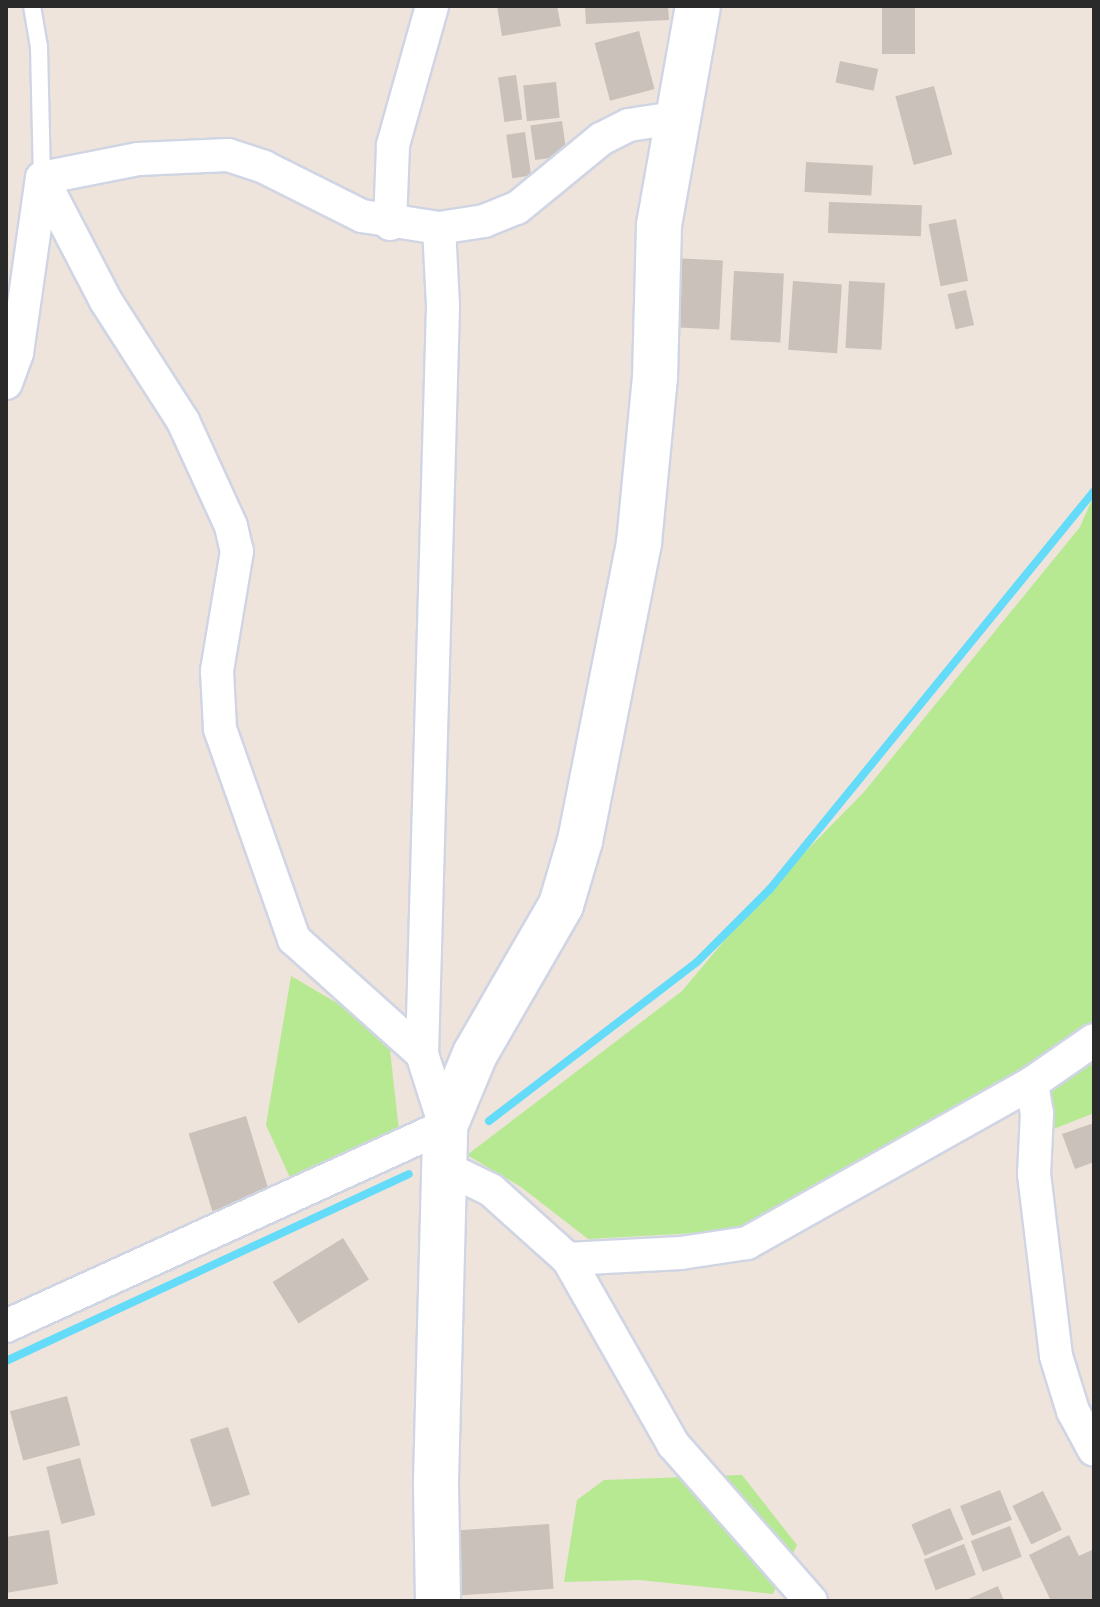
<!DOCTYPE html>
<html>
<head>
<meta charset="utf-8">
<style>
  body { margin:0 }
  #map { position:relative; width:1100px; height:1607px; overflow:hidden; background:#eee4db; font-family:"Open Sans",sans-serif }
  div>[style] { position:absolute }
  [style*='--x'] { left:calc(var(--x)*1px); top:calc(var(--y)*1px); width:calc(var(--w)*1px); rotate:calc(var(--a)*1deg) }
  .green>* { inset:0; background:#b6e992 }
  .stream>* { height:8px; margin:-4px; padding:0 4px; transform-origin:4px; border-radius:4px; background:#64dcf9 }
  .building>* { inset:0; background:#c9c1ba; transform-origin:0 0 }
  .roads { filter:drop-shadow(2px 0 #d0d5e4) drop-shadow(-2px 0 #d0d5e4) drop-shadow(0 2px #d0d5e4) drop-shadow(0 -2px #d0d5e4) }
  .lane>* { height:16px; margin:-8px; padding:0 8px; transform-origin:8px; border-radius:8px; background:#fff }
  .street>* { height:32px; margin:-16px; padding:0 16px; transform-origin:16px; border-radius:16px; background:#fff }
  .secondary>* { height:44px; margin:-22px; padding:0 22px; transform-origin:22px; border-radius:22px; background:#fff }
  span { translate:-50% -50%; white-space:nowrap; text-align:center; line-height:1.15; -webkit-text-stroke:6px #fff; paint-order:stroke }
  .frame { position:absolute; inset:0; border:8px solid #2a2a2a; pointer-events:none }
</style>
</head>
<body>
<div id="map">
  <div class="green">
    <div style="clip-path:polygon(1094px 495px,1094px 1033px,892px 1142px,811px 1195px,732px 1231px,588px 1239px,521px 1187px,467px 1155px,682px 991px,761px 897px,864px 792px,1080px 527px)"></div>
    <div style="clip-path:polygon(291px 976px,356px 1014px,389px 1041px,399px 1131px,292px 1182px,266px 1125px)"></div>
    <div style="clip-path:polygon(1094px 1052px,1094px 1113px,1046px 1132px,1042px 1087px)"></div>
    <div style="clip-path:polygon(742px 1475px,797px 1545px,773px 1594px,639px 1580px,564px 1582px,577px 1500px,604px 1480px)"></div>
  </div>
  <div class="stream">
    <div style="--x:489;--y:1121;--w:262;--a:-37.4"></div>
    <div style="--x:697;--y:962;--w:103;--a:-45"></div>
    <div style="--x:770;--y:889;--w:513;--a:-50.85"></div>
    <div style="--x:6;--y:1361;--w:444;--a:-24.9"></div>
  </div>
  <div class="building">
    <div style="clip-path:polygon(497px 6px,557px 6px,561px 26px,502px 36px)"></div>
    <div style="clip-path:polygon(585px 6px,668px 6px,669px 20px,586px 24px)"></div>
    <div style="left:882px;top:6px;width:33px;height:48px"></div>
    <div style="left:639px;top:31px;width:60px;height:46px;rotate:75deg"></div>
    <div style="left:840px;top:61px;width:39px;height:22px;rotate:12deg"></div>
    <div style="left:516px;top:75px;width:45px;height:18px;rotate:82deg"></div>
    <div style="left:556px;top:82px;width:36px;height:33px;rotate:84deg"></div>
    <div style="left:934px;top:86px;width:71px;height:40px;rotate:75deg"></div>
    <div style="left:562px;top:121px;width:35px;height:32px;rotate:82deg"></div>
    <div style="left:525px;top:132px;width:44px;height:19px;rotate:82deg"></div>
    <div style="left:806px;top:162px;width:67px;height:30px;rotate:3deg"></div>
    <div style="left:829px;top:202px;width:93px;height:31px;rotate:2deg"></div>
    <div style="left:956px;top:219px;width:63px;height:28px;rotate:79deg"></div>
    <div style="left:673px;top:258px;width:50px;height:69px;rotate:3deg"></div>
    <div style="left:734px;top:271px;width:50px;height:69px;rotate:3deg"></div>
    <div style="left:793px;top:281px;width:49px;height:69px;rotate:4deg"></div>
    <div style="left:849px;top:281px;width:36px;height:67px;rotate:3deg"></div>
    <div style="left:966px;top:290px;width:36px;height:19px;rotate:77deg"></div>
    <div style="left:246px;top:1116px;width:81px;height:60px;rotate:73deg"></div>
    <div style="clip-path:polygon(1094px 1123px,1094px 1162px,1075px 1169px,1062px 1134px)"></div>
    <div style="left:343px;top:1238px;width:49px;height:83px;rotate:58deg"></div>
    <div style="left:67px;top:1396px;width:51px;height:59px;rotate:75deg"></div>
    <div style="left:228px;top:1427px;width:71px;height:40px;rotate:72deg"></div>
    <div style="left:80px;top:1458px;width:59px;height:35px;rotate:75deg"></div>
    <div style="left:1000px;top:1490px;width:32px;height:43px;rotate:68deg"></div>
    <div style="left:1043px;top:1491px;width:43px;height:34px;rotate:64deg"></div>
    <div style="left:950px;top:1508px;width:34px;height:42px;rotate:67deg"></div>
    <div style="left:549px;top:1524px;width:65px;height:100px;rotate:86deg"></div>
    <div style="left:1010px;top:1526px;width:33px;height:42px;rotate:69deg"></div>
    <div style="clip-path:polygon(49px 1530px,58px 1584px,6px 1593px,6px 1537px)"></div>
    <div style="clip-path:polygon(1069px 1535px,1079px 1556px,1094px 1549px,1094px 1601px,1051px 1601px,1029px 1555px)"></div>
    <div style="left:964px;top:1544px;width:33px;height:43px;rotate:69deg"></div>
    <div style="clip-path:polygon(998px 1586px,1004px 1601px,964px 1601px)"></div>
  </div>
  <div class="roads">
    <div class="lane">
      <div style="--x:32;--y:6;--w:42;--a:80.3"></div>
      <div style="--x:39;--y:47;--w:131;--a:88.7"></div>
    </div>
    <div class="street">
      <div style="--x:42;--y:178;--w:139;--a:62.5"></div>
      <div style="--x:106;--y:301;--w:143;--a:57.3"></div>
      <div style="--x:183;--y:421;--w:115;--a:65.4"></div>
      <div style="--x:231;--y:526;--w:26;--a:77"></div>
      <div style="--x:237;--y:551;--w:122;--a:99.5"></div>
      <div style="--x:217;--y:671;--w:58;--a:87"></div>
      <div style="--x:220;--y:729;--w:223;--a:70.6"></div>
      <div style="--x:294;--y:939;--w:172;--a:41.9"></div>
      <div style="--x:42;--y:178;--w:98;--a:-11.2"></div>
      <div style="--x:138;--y:159;--w:90;--a:-2.5"></div>
      <div style="--x:228;--y:155;--w:38;--a:18"></div>
      <div style="--x:264;--y:167;--w:110;--a:26.6"></div>
      <div style="--x:362;--y:216;--w:78;--a:8.9"></div>
      <div style="--x:439;--y:228;--w:46;--a:-8.8"></div>
      <div style="--x:484;--y:221;--w:35;--a:-22"></div>
      <div style="--x:517;--y:208;--w:109;--a:-39.4"></div>
      <div style="--x:601;--y:139;--w:31;--a:-27"></div>
      <div style="--x:629;--y:125;--w:47;--a:-8.7"></div>
      <div style="--x:390;--y:224;--w:79;--a:-87.8"></div>
      <div style="--x:393;--y:145;--w:144;--a:-74.3"></div>
      <div style="--x:6;--y:383;--w:32;--a:-70"></div>
      <div style="--x:17;--y:353;--w:177;--a:-81.9"></div>
      <div style="--x:1032;--y:1083;--w:30;--a:81"></div>
      <div style="--x:1037;--y:1113;--w:61;--a:92.8"></div>
      <div style="--x:1034;--y:1174;--w:183;--a:83.1"></div>
      <div style="--x:1056;--y:1356;--w:58;--a:72.8"></div>
      <div style="--x:1073;--y:1411;--w:44;--a:61.7"></div>
      <div style="--x:444;--y:1167;--w:52;--a:26.1"></div>
      <div style="--x:491;--y:1190;--w:103;--a:41.9"></div>
      <div style="--x:568;--y:1259;--w:113;--a:-3"></div>
      <div style="--x:681;--y:1253;--w:67;--a:-8.6"></div>
      <div style="--x:747;--y:1243;--w:327;--a:-29.3"></div>
      <div style="--x:1032;--y:1083;--w:75;--a:-34.7"></div>
      <div style="--x:568;--y:1259;--w:213;--a:60.4"></div>
      <div style="--x:673;--y:1444;--w:209;--a:48.7"></div>
      <div style="--x:6;--y:1326;--w:482;--a:-24.5"></div>
      <div style="--x:445;--y:1126;--w:76;--a:-107.7"></div>
      <div style="--x:422;--y:1054;--w:748;--a:-88.39"></div>
      <div style="--x:443;--y:306;--w:78;--a:-92.9"></div>
    </div>
    <div class="secondary">
      <div style="--x:438;--y:1601;--w:120;--a:-91"></div>
      <div style="--x:436;--y:1481;--w:355;--a:-88.5"></div>
      <div style="--x:445;--y:1126;--w:78;--a:-67.4"></div>
      <div style="--x:475;--y:1054;--w:172;--a:-60"></div>
      <div style="--x:561;--y:905;--w:67;--a:-73.5"></div>
      <div style="--x:580;--y:841;--w:304;--a:-78.8"></div>
      <div style="--x:639;--y:543;--w:166;--a:-84.5"></div>
      <div style="--x:655;--y:378;--w:153;--a:-88.5"></div>
      <div style="--x:659;--y:225;--w:222;--a:-79.9"></div>
    </div>
  </div>
  <div class="frame"></div>
</div>
</body>
</html>
